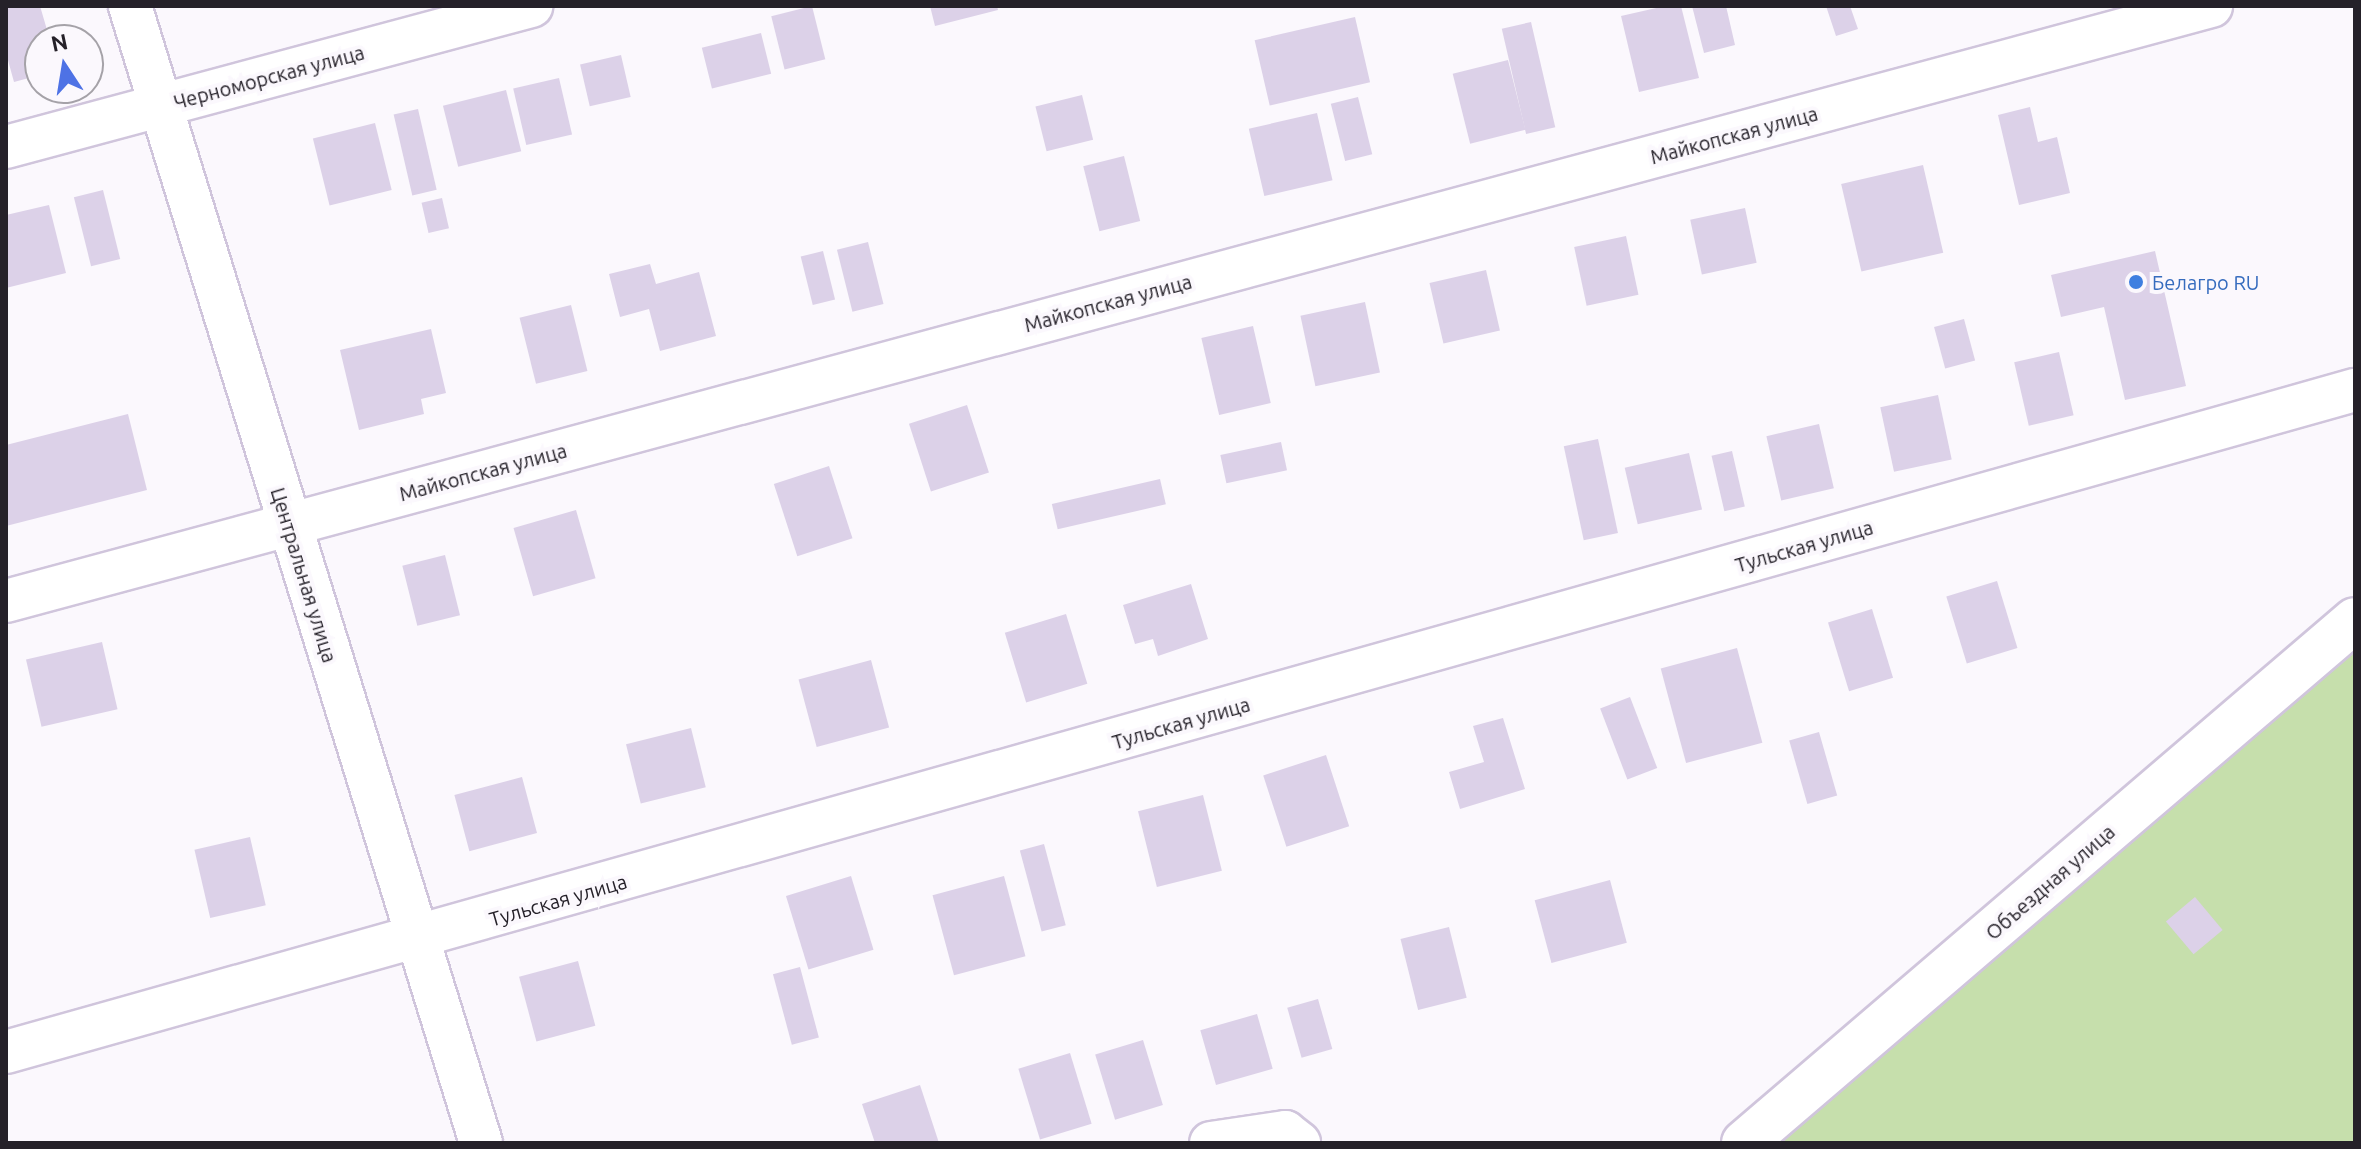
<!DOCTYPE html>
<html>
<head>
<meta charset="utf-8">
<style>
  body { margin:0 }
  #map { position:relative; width:2361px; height:1149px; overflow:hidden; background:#fbf8fd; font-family:Ubuntu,sans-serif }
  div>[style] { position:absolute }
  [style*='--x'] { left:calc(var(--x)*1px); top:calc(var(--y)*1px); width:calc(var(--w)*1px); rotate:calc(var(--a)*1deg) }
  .green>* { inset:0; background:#c6dfac }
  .building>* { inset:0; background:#dcd1e8; transform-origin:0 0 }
  .roads { filter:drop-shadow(2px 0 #d0c5dc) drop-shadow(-2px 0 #d0c5dc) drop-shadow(0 2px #d0c5dc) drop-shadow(0 -2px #d0c5dc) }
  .minor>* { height:42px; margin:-21px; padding:0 21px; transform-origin:21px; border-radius:21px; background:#fff }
  .tertiary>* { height:44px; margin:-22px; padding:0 22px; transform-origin:22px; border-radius:22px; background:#fff }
  .dots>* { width:22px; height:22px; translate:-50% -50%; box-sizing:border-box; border:4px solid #fbf8fd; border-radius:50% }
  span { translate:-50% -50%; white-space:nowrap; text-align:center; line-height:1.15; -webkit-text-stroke:8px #fbf8fd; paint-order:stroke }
  .street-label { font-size:20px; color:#252129 }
  .shop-label { font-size:20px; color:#366cbe }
  .left { translate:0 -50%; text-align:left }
  .frame { position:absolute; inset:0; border:8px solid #252129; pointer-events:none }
  .north { position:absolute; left:24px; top:24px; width:80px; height:80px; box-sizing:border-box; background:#fbf8fd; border:2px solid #a5a2a8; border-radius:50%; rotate:348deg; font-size:22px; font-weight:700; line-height:32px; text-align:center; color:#252129 }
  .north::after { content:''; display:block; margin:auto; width:28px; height:36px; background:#4e72e5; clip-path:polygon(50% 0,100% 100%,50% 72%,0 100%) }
</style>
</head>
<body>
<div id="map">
  <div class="green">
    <div style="clip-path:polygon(2355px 651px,2355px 1143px,1778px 1143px)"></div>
  </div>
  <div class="building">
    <div style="clip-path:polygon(6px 6px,40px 6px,50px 40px,40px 40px,40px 75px,14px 82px,6px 53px)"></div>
    <div style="left:812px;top:6px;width:55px;height:42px;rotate:76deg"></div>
    <div style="clip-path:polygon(930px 6px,997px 6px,998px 10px,935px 26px)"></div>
    <div style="clip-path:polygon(1665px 6px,1681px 6px,1699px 78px,1639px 92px,1621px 16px)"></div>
    <div style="clip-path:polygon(1692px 6px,1726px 6px,1735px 45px,1704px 53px)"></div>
    <div style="clip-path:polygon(1826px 6px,1850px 6px,1858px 29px,1836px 36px)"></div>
    <div style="left:1355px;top:17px;width:67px;height:103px;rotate:77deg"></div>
    <div style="left:1531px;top:22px;width:108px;height:30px;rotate:77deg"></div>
    <div style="left:761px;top:33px;width:42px;height:61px;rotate:76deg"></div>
    <div style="left:621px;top:55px;width:43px;height:42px;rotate:77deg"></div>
    <div style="left:1508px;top:60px;width:72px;height:57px;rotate:76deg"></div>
    <div style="left:559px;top:78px;width:58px;height:47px;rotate:77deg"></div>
    <div style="left:506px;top:90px;width:63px;height:65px;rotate:76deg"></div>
    <div style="left:1082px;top:95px;width:46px;height:48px;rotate:76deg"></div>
    <div style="left:1358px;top:97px;width:59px;height:28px;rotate:76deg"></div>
    <div style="clip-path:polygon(2030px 107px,2038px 142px,2057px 137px,2070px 193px,2019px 205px,1998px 115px)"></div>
    <div style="left:418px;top:109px;width:83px;height:25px;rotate:77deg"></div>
    <div style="left:1317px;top:113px;width:69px;height:70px;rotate:77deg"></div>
    <div style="left:375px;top:123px;width:69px;height:64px;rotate:76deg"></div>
    <div style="left:1124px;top:156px;width:67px;height:42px;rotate:76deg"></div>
    <div style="left:1923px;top:165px;width:90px;height:84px;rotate:77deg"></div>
    <div style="left:103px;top:190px;width:71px;height:30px;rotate:76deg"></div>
    <div style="left:442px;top:198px;width:31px;height:21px;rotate:77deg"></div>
    <div style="clip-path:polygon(49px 205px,66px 273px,6px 288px,6px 215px)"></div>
    <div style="left:1745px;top:208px;width:56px;height:56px;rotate:78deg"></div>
    <div style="left:1626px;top:236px;width:60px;height:53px;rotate:78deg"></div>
    <div style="left:868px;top:242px;width:64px;height:32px;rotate:76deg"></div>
    <div style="left:823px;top:251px;width:50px;height:23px;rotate:76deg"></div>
    <div style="clip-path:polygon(2155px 251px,2186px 386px,2125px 400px,2104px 307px,2061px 317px,2051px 275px)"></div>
    <div style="clip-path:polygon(650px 264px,656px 284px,699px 272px,716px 336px,660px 351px,649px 309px,620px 317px,609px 274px)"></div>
    <div style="left:1486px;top:270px;width:62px;height:58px;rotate:77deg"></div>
    <div style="left:1365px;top:302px;width:72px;height:66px;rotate:78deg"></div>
    <div style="left:571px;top:305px;width:68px;height:53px;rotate:76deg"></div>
    <div style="left:1964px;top:319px;width:43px;height:31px;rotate:75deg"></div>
    <div style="left:1253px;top:326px;width:79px;height:53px;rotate:77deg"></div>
    <div style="clip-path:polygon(431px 329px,446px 393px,421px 399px,424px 414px,359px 430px,340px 350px)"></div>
    <div style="left:2059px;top:352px;width:65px;height:46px;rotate:77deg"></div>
    <div style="left:1938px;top:395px;width:66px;height:59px;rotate:78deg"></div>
    <div style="left:967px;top:405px;width:71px;height:61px;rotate:72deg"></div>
    <div style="clip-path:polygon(128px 414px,147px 490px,6px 526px,6px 445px)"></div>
    <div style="left:1819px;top:424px;width:66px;height:54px;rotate:77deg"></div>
    <div style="left:1598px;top:439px;width:96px;height:35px;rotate:78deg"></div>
    <div style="left:1281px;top:442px;width:29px;height:62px;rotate:78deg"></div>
    <div style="left:1732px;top:451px;width:57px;height:21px;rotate:77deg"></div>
    <div style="left:1689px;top:453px;width:58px;height:66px;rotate:77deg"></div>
    <div style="left:829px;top:466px;width:76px;height:58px;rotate:72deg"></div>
    <div style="left:1160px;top:479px;width:26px;height:111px;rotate:77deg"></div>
    <div style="left:576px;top:510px;width:71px;height:65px;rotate:74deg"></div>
    <div style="left:445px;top:555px;width:62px;height:44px;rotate:76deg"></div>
    <div style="left:1997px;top:581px;width:70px;height:53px;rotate:73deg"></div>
    <div style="clip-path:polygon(1191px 584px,1208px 639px,1158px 656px,1153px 639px,1135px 644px,1123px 605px)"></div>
    <div style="left:1872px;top:609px;width:72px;height:46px;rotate:73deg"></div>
    <div style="left:1066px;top:614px;width:73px;height:64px;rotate:73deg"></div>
    <div style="left:102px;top:642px;width:69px;height:78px;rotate:77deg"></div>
    <div style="left:1737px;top:648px;width:98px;height:79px;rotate:75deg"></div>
    <div style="left:871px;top:660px;width:70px;height:75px;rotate:75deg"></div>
    <div style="left:1630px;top:697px;width:76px;height:32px;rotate:69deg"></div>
    <div style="clip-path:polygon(1503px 718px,1525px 789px,1460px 809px,1449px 772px,1484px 762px,1473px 726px)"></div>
    <div style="left:691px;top:728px;width:61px;height:67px;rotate:76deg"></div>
    <div style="left:1819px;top:732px;width:66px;height:31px;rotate:74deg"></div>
    <div style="left:1326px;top:755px;width:75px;height:66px;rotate:72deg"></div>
    <div style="left:522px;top:777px;width:58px;height:70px;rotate:75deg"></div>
    <div style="left:1203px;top:795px;width:78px;height:67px;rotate:76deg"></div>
    <div style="left:250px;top:837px;width:70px;height:57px;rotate:77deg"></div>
    <div style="left:1044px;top:844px;width:84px;height:25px;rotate:75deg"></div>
    <div style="left:851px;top:876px;width:77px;height:68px;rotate:73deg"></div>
    <div style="left:1004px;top:876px;width:83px;height:74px;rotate:75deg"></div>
    <div style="left:1610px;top:880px;width:65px;height:78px;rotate:75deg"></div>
    <div style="left:2195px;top:897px;width:43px;height:38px;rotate:50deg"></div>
    <div style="left:1449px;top:927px;width:73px;height:50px;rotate:76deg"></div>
    <div style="left:578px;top:961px;width:67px;height:61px;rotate:75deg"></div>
    <div style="left:800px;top:967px;width:73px;height:28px;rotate:75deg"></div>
    <div style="left:1318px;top:999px;width:52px;height:32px;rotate:74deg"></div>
    <div style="left:1257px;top:1014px;width:57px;height:59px;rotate:74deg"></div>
    <div style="left:1143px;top:1040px;width:68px;height:50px;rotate:73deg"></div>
    <div style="left:1070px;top:1053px;width:74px;height:54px;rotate:73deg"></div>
    <div style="clip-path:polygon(920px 1085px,939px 1143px,875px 1143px,862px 1104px)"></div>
  </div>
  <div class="roads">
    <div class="minor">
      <div style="--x:130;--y:6;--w:1190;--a:72.84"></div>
      <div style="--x:6;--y:147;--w:544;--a:-15.03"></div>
      <div style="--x:6;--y:601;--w:2284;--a:-15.1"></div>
      <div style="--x:6;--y:1052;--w:2441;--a:-15.74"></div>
      <div style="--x:1211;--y:1143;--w:75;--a:-8.5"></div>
      <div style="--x:1285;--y:1132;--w:18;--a:38"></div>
    </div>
    <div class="tertiary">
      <div style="--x:1744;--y:1143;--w:804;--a:-40.56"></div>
    </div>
  </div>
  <div class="dots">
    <div style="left:2136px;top:282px;background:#3f7fe0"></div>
  </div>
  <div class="street-label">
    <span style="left:269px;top:77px;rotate:-15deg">Черноморская улица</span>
    <span style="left:1734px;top:135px;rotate:-15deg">Майкопская улица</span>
    <span style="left:1108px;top:303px;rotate:-15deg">Майкопская улица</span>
    <span style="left:483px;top:472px;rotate:-15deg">Майкопская улица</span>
    <span style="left:1804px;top:546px;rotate:-16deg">Тульская улица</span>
    <span style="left:304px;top:575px;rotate:73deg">Центральная улица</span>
    <span style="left:1181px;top:723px;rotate:-16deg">Тульская улица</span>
    <span style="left:2050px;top:882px;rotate:-41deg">Объездная улица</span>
    <span style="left:558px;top:900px;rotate:-16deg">Тульская улица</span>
  </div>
  <div class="shop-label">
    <span class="left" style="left:2152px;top:282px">Белагро RU</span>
  </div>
  <div class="frame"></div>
  <div class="north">N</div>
</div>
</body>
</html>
